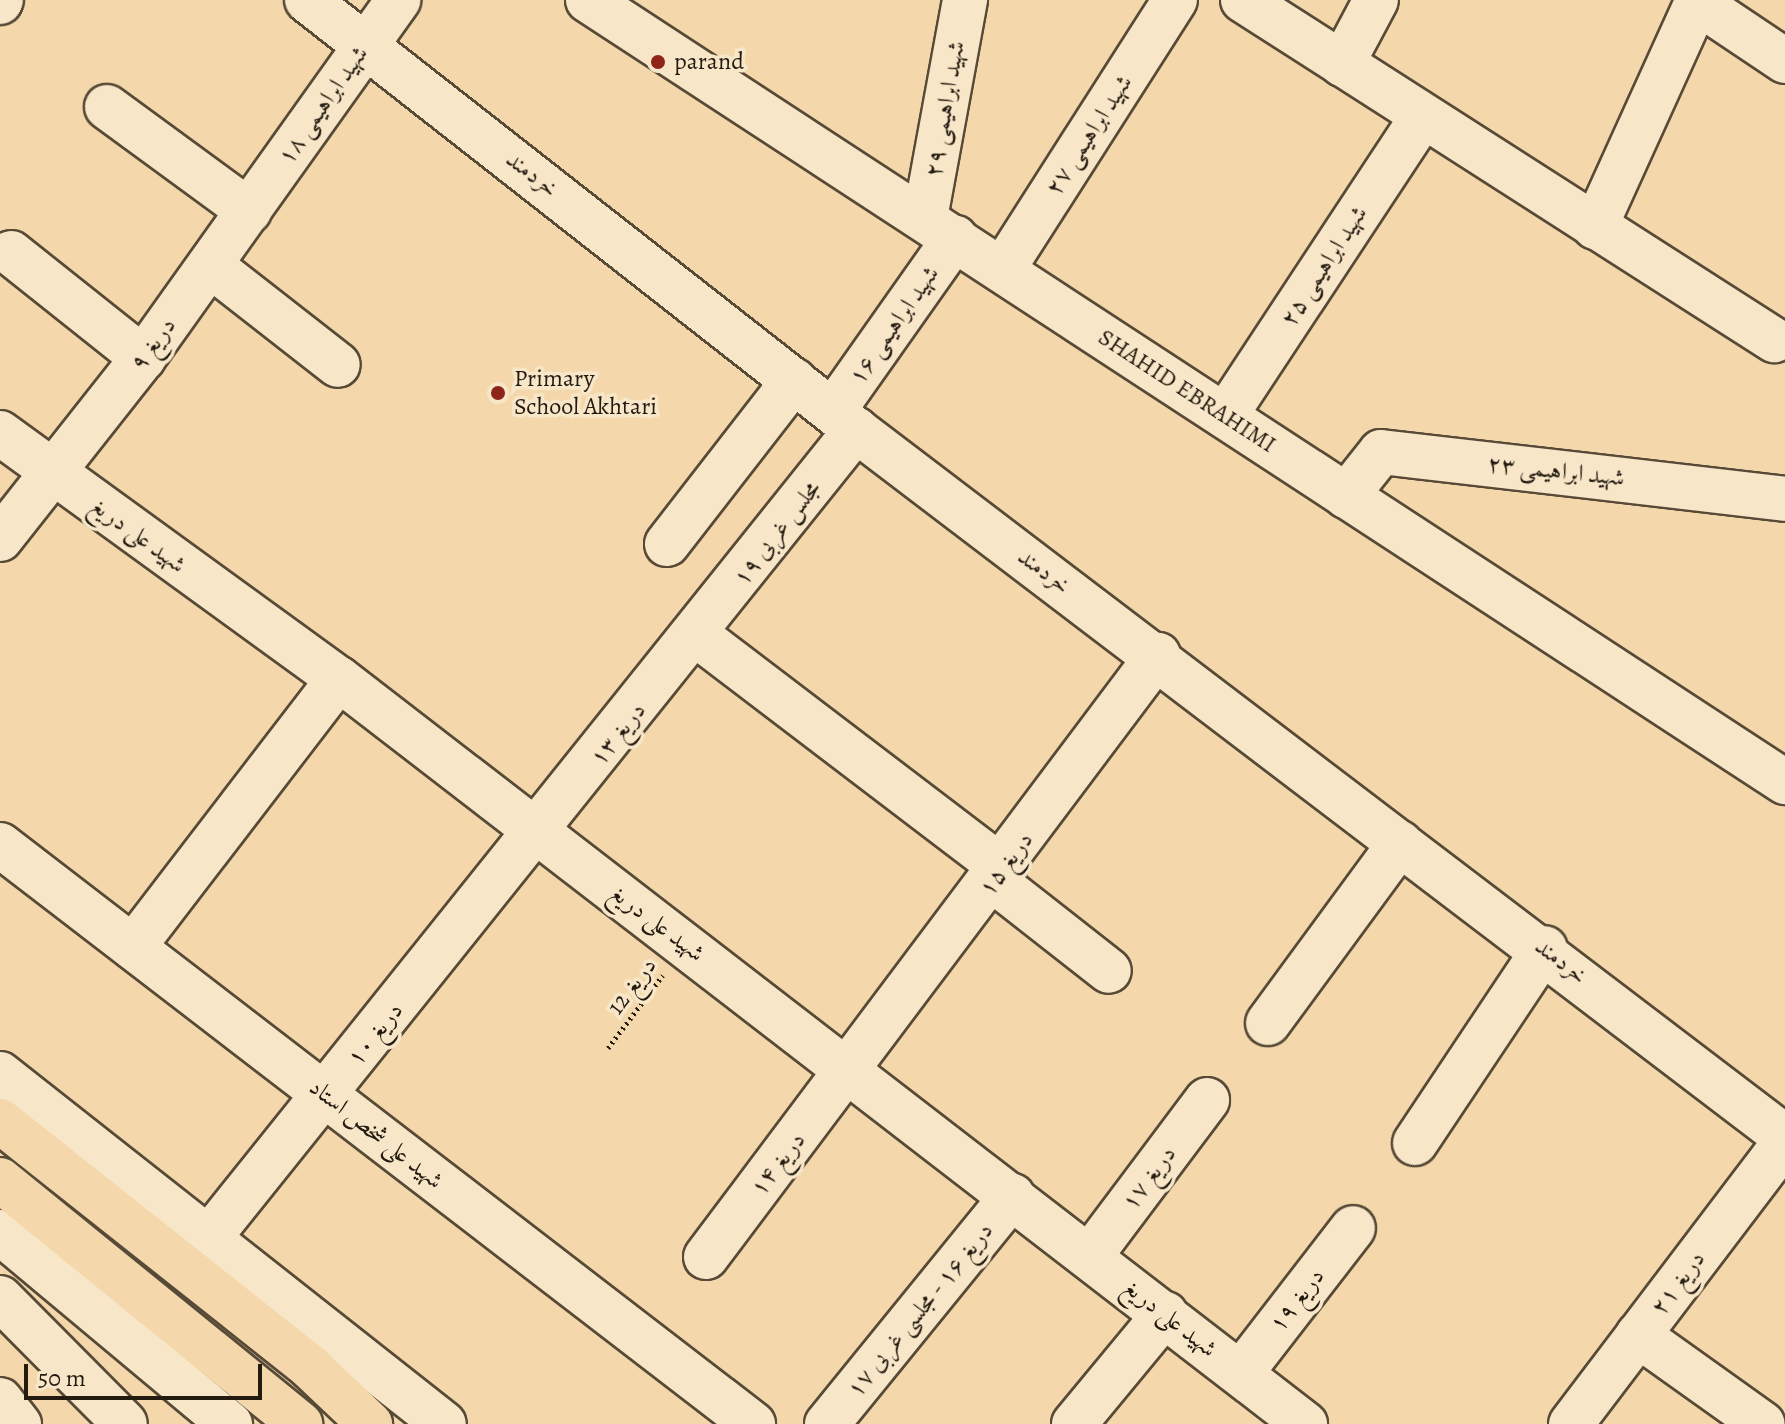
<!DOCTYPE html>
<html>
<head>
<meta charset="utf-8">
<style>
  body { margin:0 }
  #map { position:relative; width:1785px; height:1424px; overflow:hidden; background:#f4d8ab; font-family:Alegreya,Amiri,serif }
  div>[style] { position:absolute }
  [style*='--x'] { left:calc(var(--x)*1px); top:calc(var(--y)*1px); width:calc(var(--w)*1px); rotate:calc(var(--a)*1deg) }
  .path>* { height:5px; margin-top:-2.5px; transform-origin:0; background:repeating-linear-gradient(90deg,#231b10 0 2px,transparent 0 6px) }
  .roads { filter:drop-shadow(2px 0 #574a37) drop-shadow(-2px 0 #574a37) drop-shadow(0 2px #574a37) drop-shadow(0 -2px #574a37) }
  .minor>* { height:44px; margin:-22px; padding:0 22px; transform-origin:22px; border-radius:22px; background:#f8e6c8 }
  .major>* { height:44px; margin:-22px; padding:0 22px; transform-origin:22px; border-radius:22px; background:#f4d8ab }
  .dots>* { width:22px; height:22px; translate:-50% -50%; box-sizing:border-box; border:4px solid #f8e6c8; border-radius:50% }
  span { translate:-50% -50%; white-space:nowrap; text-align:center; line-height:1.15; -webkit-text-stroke:7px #f8e6c8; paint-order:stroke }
  .poi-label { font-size:24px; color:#231b10 }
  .left { translate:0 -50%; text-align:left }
  .street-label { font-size:24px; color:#231b10 }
  .scale { position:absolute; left:24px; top:1364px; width:238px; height:36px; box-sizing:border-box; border:4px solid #231b10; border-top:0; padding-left:10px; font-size:24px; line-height:28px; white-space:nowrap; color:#231b10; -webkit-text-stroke:6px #f8e6c8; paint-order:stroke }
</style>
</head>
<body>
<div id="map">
  <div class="path">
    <div style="--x:608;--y:1048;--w:91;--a:-53"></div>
  </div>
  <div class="roads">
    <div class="minor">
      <div style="--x:307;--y:0;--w:697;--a:38.07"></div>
      <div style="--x:856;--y:430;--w:1167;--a:37.27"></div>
      <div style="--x:588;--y:0;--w:1430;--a:33.16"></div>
      <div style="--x:1243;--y:0;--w:631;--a:32.63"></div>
      <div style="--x:0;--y:2;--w:2;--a:-63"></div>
      <div style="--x:1697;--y:2;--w:106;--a:33.8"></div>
      <div style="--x:1342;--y:64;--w:72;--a:-62"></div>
      <div style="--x:107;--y:107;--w:176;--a:36.2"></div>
      <div style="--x:925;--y:218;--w:222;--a:-79.6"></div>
      <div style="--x:1595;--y:227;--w:249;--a:-65.6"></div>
      <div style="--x:11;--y:253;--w:169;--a:38.5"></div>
      <div style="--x:210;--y:265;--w:162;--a:38"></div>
      <div style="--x:1003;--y:269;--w:319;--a:-57.4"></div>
      <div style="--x:833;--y:411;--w:212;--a:-54.8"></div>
      <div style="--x:1225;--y:416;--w:359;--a:-56.6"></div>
      <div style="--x:0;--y:433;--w:419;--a:36"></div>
      <div style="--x:339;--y:679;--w:1220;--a:37.64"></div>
      <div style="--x:1346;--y:496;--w:56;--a:-51.5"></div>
      <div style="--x:1381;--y:452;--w:407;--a:6.6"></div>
      <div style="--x:0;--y:539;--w:231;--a:-51.7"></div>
      <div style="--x:143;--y:358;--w:440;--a:-54.5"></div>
      <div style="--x:667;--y:544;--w:207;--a:-52.2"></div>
      <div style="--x:698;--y:636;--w:385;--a:37.3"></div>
      <div style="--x:0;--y:845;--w:950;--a:37.56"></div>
      <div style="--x:993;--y:880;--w:147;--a:38.1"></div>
      <div style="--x:133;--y:947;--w:338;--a:-52.5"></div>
      <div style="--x:1268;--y:1023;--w:223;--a:-53.7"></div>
      <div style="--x:0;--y:1074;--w:565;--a:38.25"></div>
      <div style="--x:1415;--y:1143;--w:234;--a:-56.3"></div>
      <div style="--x:0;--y:1232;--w:300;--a:39.9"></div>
      <div style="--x:211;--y:1235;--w:1032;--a:-51.3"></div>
      <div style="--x:1090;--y:1256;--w:195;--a:-53.1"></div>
      <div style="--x:706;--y:1257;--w:753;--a:-53.1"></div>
      <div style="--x:0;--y:1298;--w:177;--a:45.2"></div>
      <div style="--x:1638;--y:1335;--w:153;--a:35.5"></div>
      <div style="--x:1241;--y:1373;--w:183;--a:-52.3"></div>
      <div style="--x:0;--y:1400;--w:31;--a:52"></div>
      <div style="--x:827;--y:1424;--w:294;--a:-50.9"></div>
      <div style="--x:1074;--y:1424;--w:143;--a:-50.4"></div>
      <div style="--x:1571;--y:1424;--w:354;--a:-52.8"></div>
    </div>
    <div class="major">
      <div style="--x:0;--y:1121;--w:396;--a:38.4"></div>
      <div style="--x:310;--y:1367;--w:83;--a:43.5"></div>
      <div style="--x:0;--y:1180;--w:387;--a:39.1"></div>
    </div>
  </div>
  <div class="dots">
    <div style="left:658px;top:62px;background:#8f2418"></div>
    <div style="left:498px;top:393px;background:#8f2418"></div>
  </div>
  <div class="poi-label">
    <span class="left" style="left:674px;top:62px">parand</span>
    <span class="left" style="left:514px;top:393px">Primary<br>School Akhtari</span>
  </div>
  <div class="street-label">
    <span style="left:323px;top:105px;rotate:-55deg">شهید ابراهیمی ۱۸</span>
    <span style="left:945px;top:109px;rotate:-80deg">شهید ابراهیمی ۲۹</span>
    <span style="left:1089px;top:135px;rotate:-57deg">شهید ابراهیمی ۲۷</span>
    <span style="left:532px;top:174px;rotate:38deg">خردمند</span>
    <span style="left:1324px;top:266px;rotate:-57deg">شهید ابراهیمی ۲۵</span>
    <span style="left:894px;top:325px;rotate:-55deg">شهید ابراهیمی ۱۶</span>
    <span style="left:153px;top:344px;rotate:-53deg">دریغ ۹</span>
    <span style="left:1187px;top:391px;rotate:33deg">SHAHID EBRAHIMI</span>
    <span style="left:1556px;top:471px;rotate:6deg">شهید ابراهیمی ۲۳</span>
    <span style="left:777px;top:533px;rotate:-52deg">مجلس غربی ۱۹</span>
    <span style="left:138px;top:535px;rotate:36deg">شهید علی دریغ</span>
    <span style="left:1044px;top:571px;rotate:37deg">خردمند</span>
    <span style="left:618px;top:734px;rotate:-51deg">دریغ ۱۳</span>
    <span style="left:1006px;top:864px;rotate:-53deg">دریغ ۱۵</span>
    <span style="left:657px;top:923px;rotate:37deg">شهید علی دریغ</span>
    <span style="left:1561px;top:961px;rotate:38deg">خردمند</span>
    <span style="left:632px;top:986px;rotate:-53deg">دریغ 12</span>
    <span style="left:375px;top:1034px;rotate:-51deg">دریغ ۱۰</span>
    <span style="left:376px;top:1134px;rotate:38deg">شهید علی شخص استاد</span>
    <span style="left:778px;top:1164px;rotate:-52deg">دریغ ۱۴</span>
    <span style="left:1149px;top:1178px;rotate:-53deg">دریغ ۱۷</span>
    <span style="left:1678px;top:1283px;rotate:-53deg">دریغ ۲۱</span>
    <span style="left:1297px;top:1300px;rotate:-52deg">دریغ ۱۹</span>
    <span style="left:920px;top:1310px;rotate:-51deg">دریغ ۱۶ - مجلسی غربی ۱۷</span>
    <span style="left:1170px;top:1318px;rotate:38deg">شهید علی دریغ</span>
  </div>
  <div class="scale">50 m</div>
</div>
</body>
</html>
